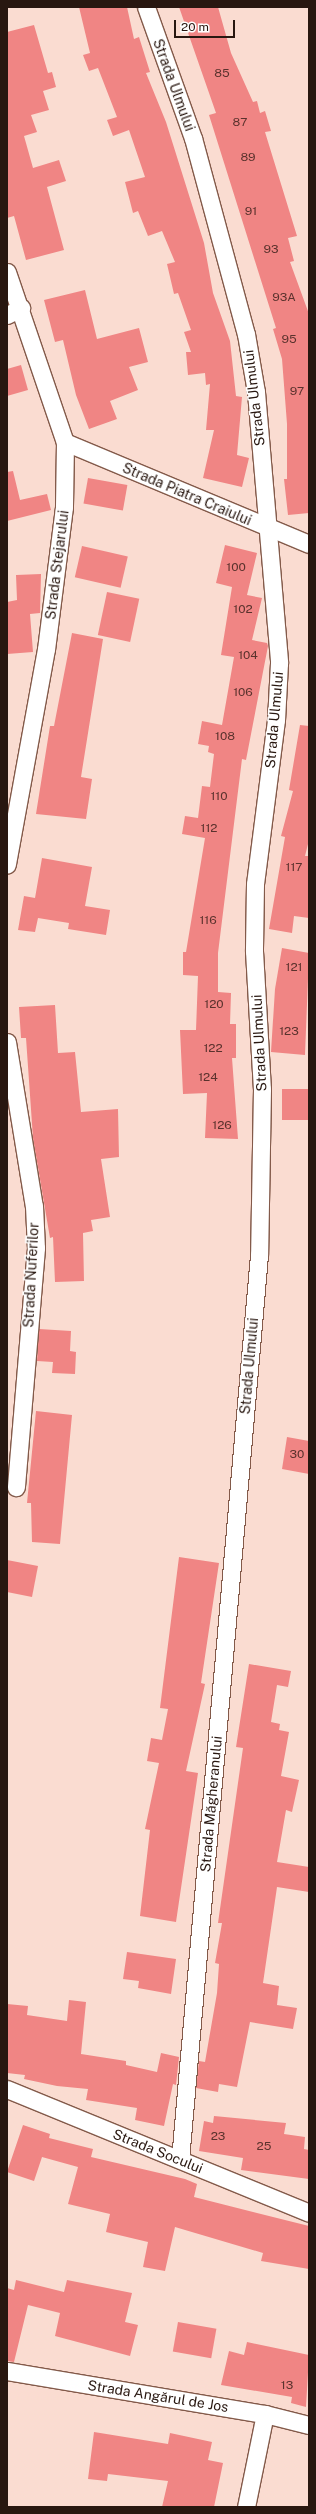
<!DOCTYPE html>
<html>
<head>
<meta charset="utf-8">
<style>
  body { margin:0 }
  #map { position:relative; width:316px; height:2514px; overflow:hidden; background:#fadcd1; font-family:"Public Sans",sans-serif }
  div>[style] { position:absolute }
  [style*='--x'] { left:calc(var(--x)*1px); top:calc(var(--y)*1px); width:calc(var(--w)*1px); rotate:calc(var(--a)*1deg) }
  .building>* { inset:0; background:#f08584; transform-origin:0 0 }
  .roads { filter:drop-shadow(1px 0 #835a4a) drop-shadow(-1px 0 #835a4a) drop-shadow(0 1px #835a4a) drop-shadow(0 -1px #835a4a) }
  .street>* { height:17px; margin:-8.5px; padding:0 8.5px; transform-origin:8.5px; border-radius:8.5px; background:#fff }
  span { translate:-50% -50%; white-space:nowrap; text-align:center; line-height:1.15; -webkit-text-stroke:3px #fff; paint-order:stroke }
  .number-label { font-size:12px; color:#5a322d }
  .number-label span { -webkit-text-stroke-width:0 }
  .street-label { font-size:14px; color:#281710 }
  .frame { position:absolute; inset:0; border:8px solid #281710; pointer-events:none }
  .scale { position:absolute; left:174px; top:20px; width:61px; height:18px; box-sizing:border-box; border:2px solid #281710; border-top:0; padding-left:5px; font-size:12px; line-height:14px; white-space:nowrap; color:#281710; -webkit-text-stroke:3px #fff; paint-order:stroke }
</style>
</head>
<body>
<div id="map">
  <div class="building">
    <div style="clip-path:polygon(79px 7px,127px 7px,134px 39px,139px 37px,150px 72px,146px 73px,166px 122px,204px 243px,213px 293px,230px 341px,236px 396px,242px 397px,237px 455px,249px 458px,242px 487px,203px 478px,214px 430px,206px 430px,210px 384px,206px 385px,205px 373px,188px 375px,186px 352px,191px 352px,184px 332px,191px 330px,178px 293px,174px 294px,167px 264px,175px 262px,162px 231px,148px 236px,138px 211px,133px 213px,125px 182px,145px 177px,129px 130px,113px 136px,107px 120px,117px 117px,98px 68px,89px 71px,83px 55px,90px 53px)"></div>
    <div style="clip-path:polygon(179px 7px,218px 7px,231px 53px,253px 102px,257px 101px,260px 113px,265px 111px,271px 131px,265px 132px,297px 236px,288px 238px,294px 261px,290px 262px,309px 314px,309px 513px,288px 515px,284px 479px,287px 479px,287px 424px,282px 359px,273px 329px,276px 328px,209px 115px,216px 113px)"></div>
    <div style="clip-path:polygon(34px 25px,48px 73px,52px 72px,56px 87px,43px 91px,49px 110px,31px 115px,37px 132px,24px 136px,33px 168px,59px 160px,66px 181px,47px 187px,64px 250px,26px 260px,14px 216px,7px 218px,7px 32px)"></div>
    <div style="clip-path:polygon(85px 290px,97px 339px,139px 328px,148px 362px,129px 367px,138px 390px,110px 401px,117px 419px,89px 429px,76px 395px,63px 340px,55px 342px,44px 300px)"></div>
    <div style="clip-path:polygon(21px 365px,28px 390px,7px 396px,7px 369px)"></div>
    <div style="clip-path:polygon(13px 471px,20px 500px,47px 494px,51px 510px,7px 521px,7px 472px)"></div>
    <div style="left:88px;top:478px;width:40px;height:26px;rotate:10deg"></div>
    <div style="clip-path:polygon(225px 545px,257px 553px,247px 595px,262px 598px,252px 640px,267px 643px,268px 646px,246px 760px,242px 759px,218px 953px,218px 992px,231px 993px,230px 1024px,236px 1024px,236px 1058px,232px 1058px,238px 1139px,205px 1138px,207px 1093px,183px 1094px,180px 1030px,196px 1030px,198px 976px,183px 975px,183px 952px,186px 952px,205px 838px,182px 834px,185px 816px,198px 818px,202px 786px,210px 787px,214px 754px,208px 752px,209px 746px,198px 744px,202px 721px,222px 725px,234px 657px,221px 655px,232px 587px,216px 583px)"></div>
    <div style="left:82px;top:546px;width:47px;height:32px;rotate:13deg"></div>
    <div style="clip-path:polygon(41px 574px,40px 613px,30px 614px,33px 652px,7px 654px,7px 602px,17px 600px,16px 575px)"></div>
    <div style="left:107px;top:592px;width:33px;height:44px;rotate:12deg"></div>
    <div style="clip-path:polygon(72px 633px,103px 639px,81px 777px,92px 779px,86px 819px,36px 814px,50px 726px,54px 726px)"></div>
    <div style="clip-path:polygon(300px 725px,309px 726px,309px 840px,305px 856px,309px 856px,309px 918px,294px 916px,292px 933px,269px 929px,285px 837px,281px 836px,293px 791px,289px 790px)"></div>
    <div style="clip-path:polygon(42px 858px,92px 867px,85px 906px,110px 910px,106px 935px,68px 929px,69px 923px,38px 918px,35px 932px,18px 930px,24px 896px,35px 898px)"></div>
    <div style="clip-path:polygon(282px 948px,309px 953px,305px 1055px,271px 1052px,275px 989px)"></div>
    <div style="clip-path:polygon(55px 1005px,58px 1053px,75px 1052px,81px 1112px,118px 1109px,119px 1157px,101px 1159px,110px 1217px,91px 1220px,93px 1231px,83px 1233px,84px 1281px,55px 1282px,53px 1237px,50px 1238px,33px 1138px,26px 1038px,21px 1038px,19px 1007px)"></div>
    <div style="left:282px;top:1089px;width:27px;height:31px"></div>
    <div style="clip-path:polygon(39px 1329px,71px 1331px,70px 1351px,76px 1352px,75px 1374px,52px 1373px,53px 1362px,37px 1361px)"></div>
    <div style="clip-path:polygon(36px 1411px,72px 1415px,60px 1544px,32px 1542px,31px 1503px,27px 1503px)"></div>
    <div style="clip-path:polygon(287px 1437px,309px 1441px,309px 1474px,282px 1469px)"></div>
    <div style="clip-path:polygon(179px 1557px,219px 1563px,201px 1683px,205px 1684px,186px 1771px,198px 1773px,176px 1922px,140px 1916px,150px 1830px,145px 1829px,159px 1763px,147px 1761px,151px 1738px,162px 1740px,168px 1709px,160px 1708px)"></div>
    <div style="clip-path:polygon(7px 1560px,38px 1566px,32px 1597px,7px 1592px)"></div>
    <div style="clip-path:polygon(249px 1664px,291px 1671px,288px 1687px,277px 1685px,271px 1722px,280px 1724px,279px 1730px,289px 1732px,281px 1776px,299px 1780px,292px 1812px,286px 1810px,277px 1862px,309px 1867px,309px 1892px,277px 1887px,263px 1983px,279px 1986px,277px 2005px,297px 2008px,293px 2029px,250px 2022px,237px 2087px,219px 2084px,218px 2092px,196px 2088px,199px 2061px,205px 2062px,217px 1993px,219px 1964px,215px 1963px,222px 1923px,218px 1923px,243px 1748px,236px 1747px)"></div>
    <div style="clip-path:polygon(127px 1952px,176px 1959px,171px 1994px,138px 1988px,139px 1981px,123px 1979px)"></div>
    <div style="clip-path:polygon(69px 2000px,86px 2002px,81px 2054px,126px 2061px,126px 2065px,157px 2072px,161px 2053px,179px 2057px,176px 2085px,173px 2084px,164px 2126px,135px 2120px,137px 2108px,86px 2100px,88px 2089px,57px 2086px,24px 2079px,25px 2075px,7px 2073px,7px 2004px,28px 2006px,27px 2015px,67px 2021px)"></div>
    <div style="clip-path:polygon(214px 2116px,286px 2123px,284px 2134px,305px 2137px,304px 2149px,309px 2150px,309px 2179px,241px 2170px,243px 2158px,199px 2151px,204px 2121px,213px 2123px)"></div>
    <div style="clip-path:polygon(23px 2125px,50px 2134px,49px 2138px,93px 2149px,91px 2157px,185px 2179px,197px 2184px,194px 2197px,309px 2226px,309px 2269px,261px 2261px,263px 2253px,175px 2227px,165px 2271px,143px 2267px,148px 2242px,106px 2232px,110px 2214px,68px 2204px,78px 2167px,42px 2157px,34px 2181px,7px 2172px)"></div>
    <div style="clip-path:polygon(16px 2280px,64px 2292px,67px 2280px,132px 2293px,125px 2322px,138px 2325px,130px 2356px,55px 2336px,60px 2313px,28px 2305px,14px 2362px,7px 2361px,7px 2288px,14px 2290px)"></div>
    <div style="left:178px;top:2322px;width:39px;height:30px;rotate:10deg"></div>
    <div style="clip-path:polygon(247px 2342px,309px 2355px,306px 2407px,291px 2403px,292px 2397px,221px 2385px,229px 2351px,244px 2355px)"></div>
    <div style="clip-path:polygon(94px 2432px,168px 2444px,170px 2433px,212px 2442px,208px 2460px,223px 2463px,214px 2507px,162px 2507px,168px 2481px,108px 2474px,107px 2481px,88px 2479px)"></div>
  </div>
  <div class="roads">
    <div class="street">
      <div style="--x:146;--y:7;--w:139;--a:70.3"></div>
      <div style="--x:193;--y:138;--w:203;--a:74.9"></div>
      <div style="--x:246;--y:334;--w:59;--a:80.2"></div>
      <div style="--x:256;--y:392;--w:272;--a:85.1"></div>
      <div style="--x:279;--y:663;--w:57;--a:93"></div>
      <div style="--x:276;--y:720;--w:165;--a:97.3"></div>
      <div style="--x:255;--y:884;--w:67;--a:90.9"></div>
      <div style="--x:254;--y:951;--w:138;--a:86.7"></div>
      <div style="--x:262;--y:1089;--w:166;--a:91"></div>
      <div style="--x:259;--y:1255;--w:907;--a:94.99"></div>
      <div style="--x:7;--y:272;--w:180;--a:71.2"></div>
      <div style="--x:65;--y:442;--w:65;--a:90.9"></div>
      <div style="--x:64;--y:507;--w:143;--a:97.2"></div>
      <div style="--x:46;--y:649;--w:219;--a:100.3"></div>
      <div style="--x:7;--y:315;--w:16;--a:-27"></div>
      <div style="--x:65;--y:442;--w:264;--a:22.7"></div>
      <div style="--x:7;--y:1042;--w:166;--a:80.7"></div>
      <div style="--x:34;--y:1206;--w:42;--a:87.3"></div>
      <div style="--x:36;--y:1248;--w:240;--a:94.8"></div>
      <div style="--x:7;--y:2089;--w:326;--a:22.3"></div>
      <div style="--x:7;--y:2371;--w:262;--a:9.5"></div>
      <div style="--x:265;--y:2414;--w:45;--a:14"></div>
      <div style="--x:246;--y:2507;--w:95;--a:-78.5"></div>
    </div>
  </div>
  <div class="number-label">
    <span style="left:222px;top:74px">85</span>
    <span style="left:240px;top:123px">87</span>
    <span style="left:248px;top:158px">89</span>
    <span style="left:251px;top:212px">91</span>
    <span style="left:271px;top:250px">93</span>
    <span style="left:284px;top:298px">93A</span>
    <span style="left:289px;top:340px">95</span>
    <span style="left:297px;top:392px">97</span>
    <span style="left:236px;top:568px">100</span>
    <span style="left:243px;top:610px">102</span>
    <span style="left:248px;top:656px">104</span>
    <span style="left:243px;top:693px">106</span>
    <span style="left:225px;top:737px">108</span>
    <span style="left:219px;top:797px">110</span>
    <span style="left:209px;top:829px">112</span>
    <span style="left:294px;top:868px">117</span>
    <span style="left:208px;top:921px">116</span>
    <span style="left:294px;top:968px">121</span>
    <span style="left:214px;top:1005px">120</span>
    <span style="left:289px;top:1032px">123</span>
    <span style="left:213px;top:1049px">122</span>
    <span style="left:208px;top:1078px">124</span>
    <span style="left:222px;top:1126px">126</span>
    <span style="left:297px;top:1455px">30</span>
    <span style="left:218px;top:2137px">23</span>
    <span style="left:264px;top:2147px">25</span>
    <span style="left:287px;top:2386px">13</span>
  </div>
  <div class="street-label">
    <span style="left:174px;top:85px;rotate:70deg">Strada Ulmului</span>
    <span style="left:254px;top:398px;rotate:-97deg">Strada Ulmului</span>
    <span style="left:187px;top:494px;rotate:23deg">Strada Piatra Craiului</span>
    <span style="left:57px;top:565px;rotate:-83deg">Strada Stejarului</span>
    <span style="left:274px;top:720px;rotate:-85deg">Strada Ulmului</span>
    <span style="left:259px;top:1043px;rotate:-93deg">Strada Ulmului</span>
    <span style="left:31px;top:1275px;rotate:-87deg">Strada Nuferilor</span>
    <span style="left:249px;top:1366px;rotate:-85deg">Strada Ulmului</span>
    <span style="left:211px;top:1804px;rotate:-85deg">Strada Măgheranului</span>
    <span style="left:158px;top:2151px;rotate:22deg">Strada Socului</span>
    <span style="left:158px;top:2396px;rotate:9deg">Strada Angărul de Jos</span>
  </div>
  <div class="frame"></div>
  <div class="scale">20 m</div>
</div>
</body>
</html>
